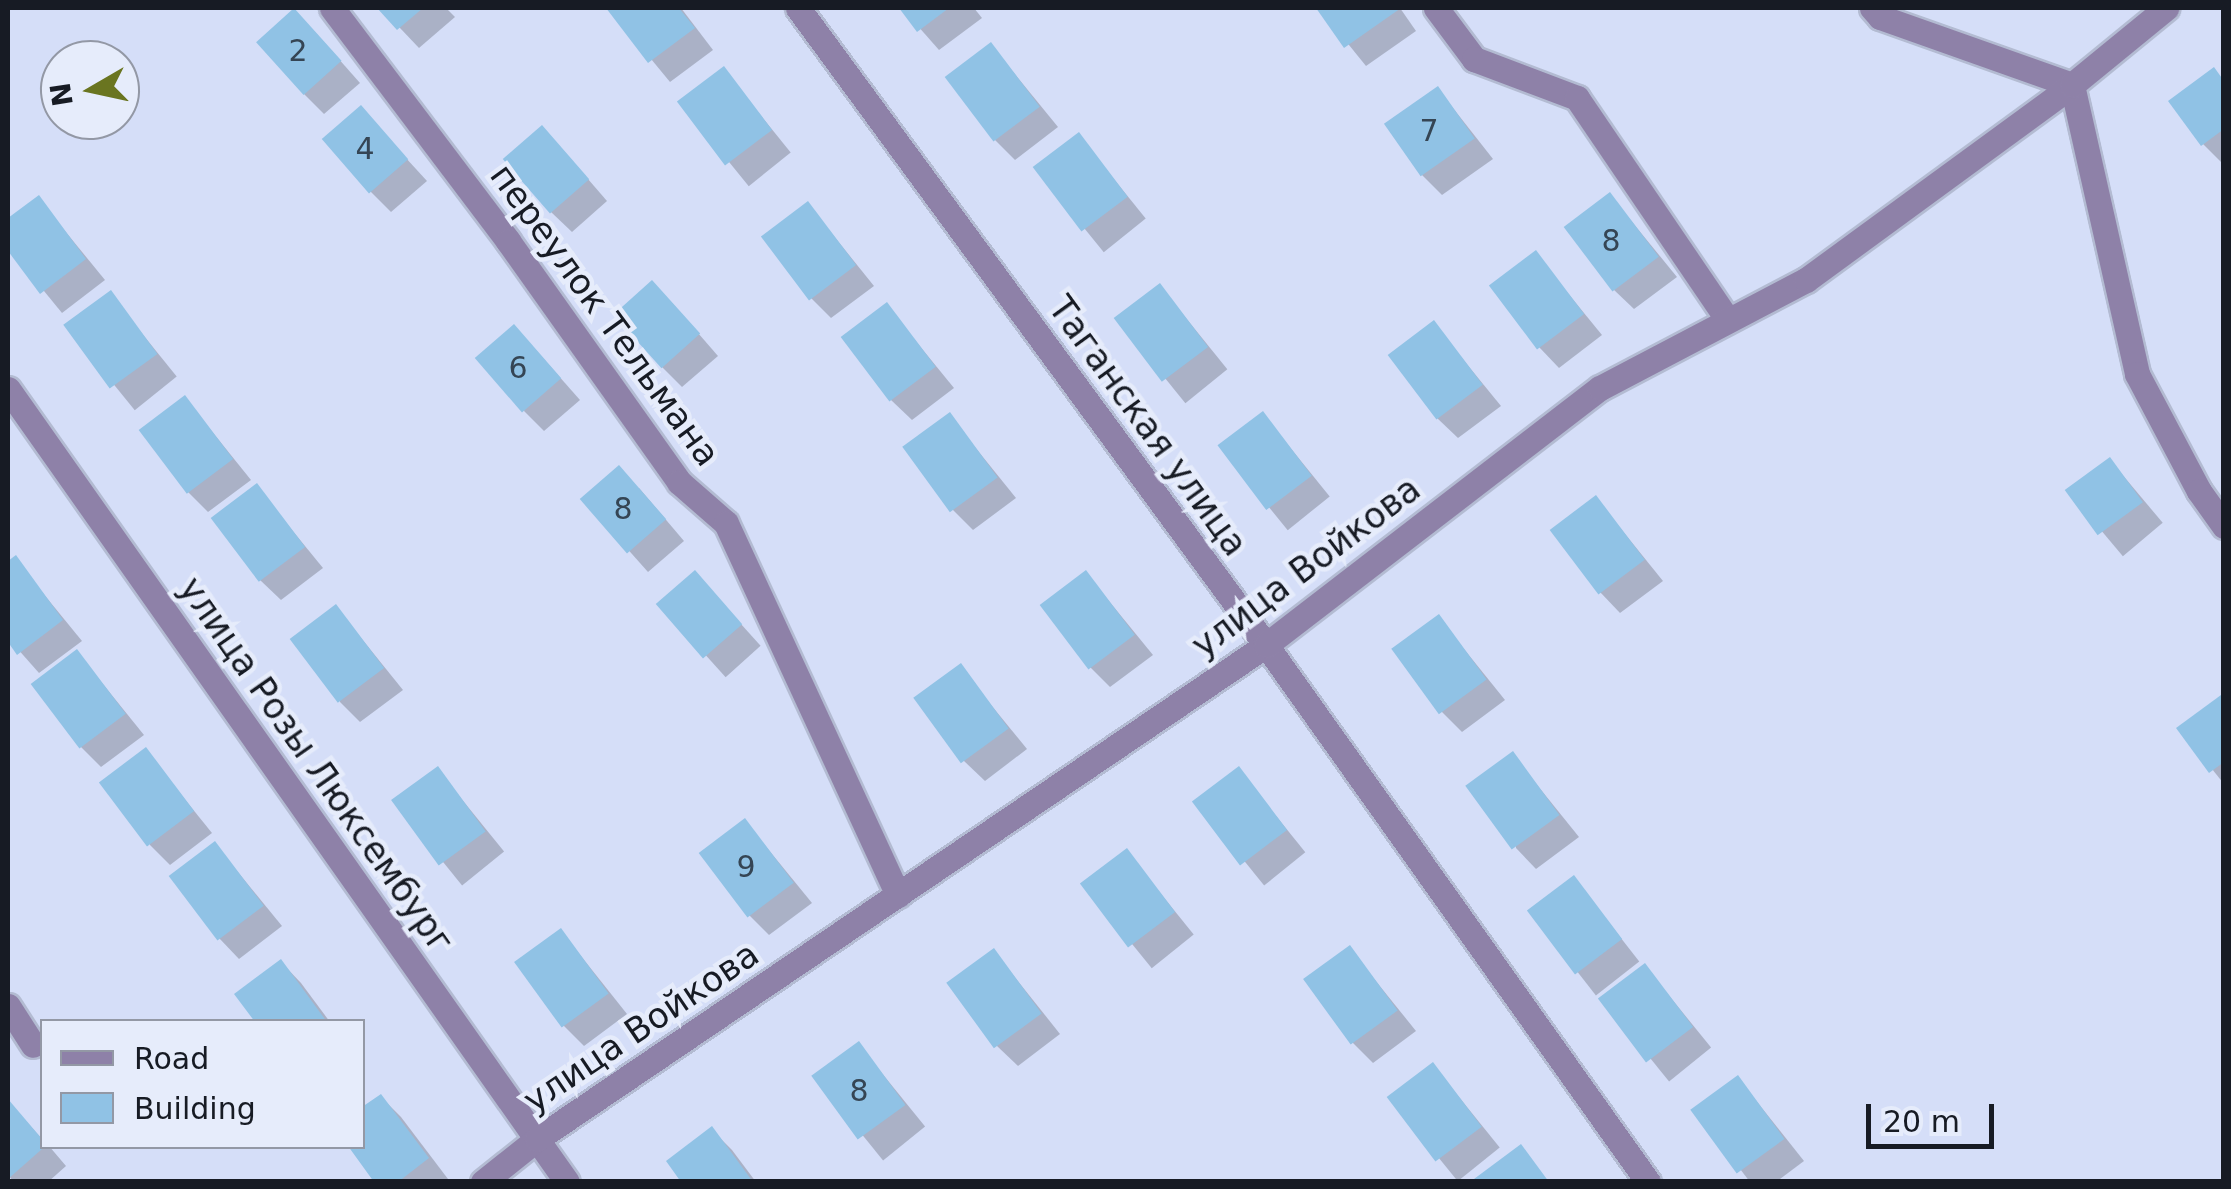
<!DOCTYPE html>
<html>
<head>
<meta charset="utf-8">
<style>
  body { margin:0 }
  #map { position:relative; width:2231px; height:1189px; overflow:hidden; background:#d5def8; font-family:"DejaVu Sans",sans-serif }
  div>[style] { position:absolute }
  [style*='--x'] { left:calc(var(--x)*1px); top:calc(var(--y)*1px); width:calc(var(--w)*1px); rotate:calc(var(--a)*1deg) }
  .shadow>* { inset:0; background:#0003; transform-origin:0 0 }
  .building>* { inset:0; background:#90c2e5; transform-origin:0 0 }
  .roads { filter:drop-shadow(2px 0 #b3bbd2) drop-shadow(-2px 0 #b3bbd2) drop-shadow(0 2px #b3bbd2) drop-shadow(0 -2px #b3bbd2) }
  .minor>* { height:25px; margin:-12.5px; padding:0 12.5px; transform-origin:12.5px; border-radius:12.5px; background:#8e81a8 }
  span { translate:-50% -50%; white-space:nowrap; text-align:center; line-height:1.15; -webkit-text-stroke:9px #e6ecfb; paint-order:stroke }
  .number-label { font-size:30px; color:#354554 }
  .number-label span { -webkit-text-stroke-width:0 }
  .street-label { font-size:35px; color:#171b24 }
  .frame { position:absolute; inset:0; border:10px solid #171b24; pointer-events:none }
  .legend { position:absolute; left:40px; top:1019px; width:325px; height:130px; box-sizing:border-box; background:#e6ecfb; border:2px solid #9398a5; margin:0; padding:12px 18px; list-style:none; font-size:30px; color:#171b24 }
  .legend li { display:flex; align-items:center; gap:20px; height:50px }
  .legend b { width:50px; border:2px solid #9398a5 }
  .north { position:absolute; left:40px; top:40px; width:100px; height:100px; box-sizing:border-box; background:#e6ecfb; border:2px solid #9398a5; border-radius:50%; rotate:261deg; font-size:28px; font-weight:700; line-height:40px; text-align:center; color:#171b24 }
  .north::after { content:''; display:block; margin:auto; width:35px; height:45px; background:#6a7520; clip-path:polygon(50% 0,100% 100%,50% 72%,0 100%) }
  .scale { position:absolute; left:1866px; top:1104px; width:128px; height:45px; box-sizing:border-box; border:5px solid #171b24; border-top:0; padding-left:12px; font-size:30px; line-height:35px; white-space:nowrap; color:#171b24; -webkit-text-stroke:8px #e6ecfb; paint-order:stroke }
</style>
</head>
<body>
<div id="map">
  <div class="shadow">
    <div style="clip-path:polygon(381px 8px,446px 8px,455px 17px,419px 48px)"></div>
    <div style="clip-path:polygon(609px 8px,681px 8px,713px 50px,670px 82px)"></div>
    <div style="clip-path:polygon(902px 8px,974px 8px,982px 18px,939px 50px)"></div>
    <div style="clip-path:polygon(1319px 8px,1400px 8px,1416px 31px,1366px 66px)"></div>
    <div style="clip-path:polygon(314px 31px,360px 83px,324px 114px,304px 94px)"></div>
    <div style="clip-path:polygon(991px 45px,1058px 127px,1015px 160px,994px 139px)"></div>
    <div style="left:724px;top:70px;width:106px;height:54px;rotate:51deg"></div>
    <div style="clip-path:polygon(2224px 81px,2223px 164px,2203px 144px)"></div>
    <div style="clip-path:polygon(1438px 89px,1493px 159px,1442px 195px,1422px 175px)"></div>
    <div style="clip-path:polygon(361px 109px,427px 181px,391px 212px,371px 192px)"></div>
    <div style="left:1079px;top:136px;width:106px;height:54px;rotate:51deg"></div>
    <div style="clip-path:polygon(562px 149px,607px 201px,572px 232px,551px 212px)"></div>
    <div style="clip-path:polygon(1610px 195px,1677px 277px,1634px 309px,1613px 289px)"></div>
    <div style="clip-path:polygon(38px 198px,105px 280px,62px 313px,8px 247px,8px 221px)"></div>
    <div style="clip-path:polygon(808px 204px,874px 286px,831px 318px,811px 298px)"></div>
    <div style="clip-path:polygon(1535px 253px,1602px 335px,1559px 368px,1539px 347px)"></div>
    <div style="left:1160px;top:286px;width:107px;height:54px;rotate:51deg"></div>
    <div style="left:110px;top:294px;width:106px;height:54px;rotate:51deg"></div>
    <div style="clip-path:polygon(672px 303px,718px 356px,682px 387px,662px 367px)"></div>
    <div style="clip-path:polygon(887px 306px,954px 388px,912px 420px,891px 400px)"></div>
    <div style="clip-path:polygon(1434px 324px,1501px 406px,1458px 438px,1437px 418px)"></div>
    <div style="clip-path:polygon(534px 348px,580px 400px,544px 431px,524px 411px)"></div>
    <div style="clip-path:polygon(185px 398px,251px 480px,208px 512px,188px 492px)"></div>
    <div style="left:1263px;top:414px;width:106px;height:54px;rotate:51deg"></div>
    <div style="clip-path:polygon(949px 415px,1016px 498px,973px 530px,953px 510px)"></div>
    <div style="left:2110px;top:460px;width:82px;height:52px;rotate:50deg"></div>
    <div style="clip-path:polygon(256px 486px,323px 568px,281px 600px,260px 580px)"></div>
    <div style="clip-path:polygon(639px 488px,684px 541px,648px 572px,583px 499px)"></div>
    <div style="clip-path:polygon(1596px 498px,1663px 581px,1620px 613px,1600px 592px)"></div>
    <div style="clip-path:polygon(15px 559px,82px 641px,39px 673px,8px 638px,8px 565px)"></div>
    <div style="left:695px;top:573px;width:98px;height:47px;rotate:48deg"></div>
    <div style="clip-path:polygon(1086px 573px,1153px 655px,1110px 687px,1090px 667px)"></div>
    <div style="clip-path:polygon(336px 607px,403px 690px,360px 722px,340px 702px)"></div>
    <div style="clip-path:polygon(1439px 618px,1505px 700px,1462px 732px,1442px 712px)"></div>
    <div style="clip-path:polygon(77px 652px,144px 735px,101px 767px,81px 747px)"></div>
    <div style="clip-path:polygon(960px 667px,1027px 749px,985px 781px,964px 761px)"></div>
    <div style="clip-path:polygon(2221px 698px,2224px 700px,2224px 784px,2180px 729px)"></div>
    <div style="clip-path:polygon(145px 750px,212px 833px,170px 865px,150px 845px)"></div>
    <div style="clip-path:polygon(1512px 754px,1579px 837px,1536px 869px,1516px 848px)"></div>
    <div style="left:1238px;top:769px;width:107px;height:53px;rotate:51deg"></div>
    <div style="left:438px;top:770px;width:105px;height:54px;rotate:51deg"></div>
    <div style="clip-path:polygon(745px 821px,812px 903px,769px 935px,749px 915px)"></div>
    <div style="clip-path:polygon(215px 844px,282px 926px,239px 959px,219px 938px)"></div>
    <div style="left:1127px;top:852px;width:106px;height:54px;rotate:51deg"></div>
    <div style="left:1574px;top:878px;width:106px;height:55px;rotate:52deg"></div>
    <div style="clip-path:polygon(561px 931px,627px 1014px,584px 1046px,564px 1026px)"></div>
    <div style="clip-path:polygon(1350px 949px,1416px 1031px,1373px 1063px,1353px 1043px)"></div>
    <div style="clip-path:polygon(994px 951px,1060px 1034px,1018px 1066px,997px 1046px)"></div>
    <div style="clip-path:polygon(281px 962px,301px 983px,330px 1022px,258px 1022px)"></div>
    <div style="left:1645px;top:966px;width:105px;height:54px;rotate:51deg"></div>
    <div style="left:859px;top:1045px;width:105px;height:54px;rotate:51deg"></div>
    <div style="left:1433px;top:1065px;width:106px;height:54px;rotate:51deg"></div>
    <div style="clip-path:polygon(1738px 1078px,1804px 1161px,1776px 1182px,1750px 1182px,1695px 1110px)"></div>
    <div style="clip-path:polygon(381px 1097px,401px 1117px,448px 1179px,377px 1182px,362px 1146px)"></div>
    <div style="clip-path:polygon(8px 1101px,42px 1139px,42px 1146px,49px 1146px,66px 1166px,48px 1182px,14px 1182px,8px 1175px)"></div>
    <div style="clip-path:polygon(712px 1130px,732px 1150px,756px 1182px,684px 1182px)"></div>
  </div>
  <div class="building">
    <div style="left:294px;top:8px;width:71px;height:51px;rotate:48deg"></div>
    <div style="clip-path:polygon(377px 8px,423px 8px,397px 30px)"></div>
    <div style="clip-path:polygon(606px 8px,679px 8px,695px 28px,648px 63px)"></div>
    <div style="clip-path:polygon(899px 8px,949px 8px,917px 32px)"></div>
    <div style="clip-path:polygon(1316px 8px,1401px 8px,1344px 48px)"></div>
    <div style="left:991px;top:42px;width:81px;height:58px;rotate:53deg"></div>
    <div style="left:724px;top:66px;width:80px;height:59px;rotate:53deg"></div>
    <div style="clip-path:polygon(2214px 67px,2224px 81px,2224px 129px,2201px 146px,2168px 101px)"></div>
    <div style="left:1438px;top:86px;width:64px;height:66px;rotate:55deg"></div>
    <div style="left:361px;top:105px;width:72px;height:52px;rotate:49deg"></div>
    <div style="left:542px;top:125px;width:72px;height:52px;rotate:49deg"></div>
    <div style="left:1079px;top:132px;width:81px;height:58px;rotate:53deg"></div>
    <div style="left:1610px;top:192px;width:81px;height:58px;rotate:53deg"></div>
    <div style="clip-path:polygon(39px 195px,86px 259px,40px 294px,8px 251px,8px 218px)"></div>
    <div style="left:808px;top:201px;width:80px;height:59px;rotate:53deg"></div>
    <div style="left:1536px;top:250px;width:80px;height:59px;rotate:53deg"></div>
    <div style="left:652px;top:280px;width:72px;height:52px;rotate:48deg"></div>
    <div style="left:1160px;top:283px;width:80px;height:58px;rotate:53deg"></div>
    <div style="left:111px;top:290px;width:79px;height:59px;rotate:54deg"></div>
    <div style="left:887px;top:302px;width:81px;height:58px;rotate:53deg"></div>
    <div style="left:1434px;top:320px;width:81px;height:58px;rotate:53deg"></div>
    <div style="left:514px;top:324px;width:72px;height:52px;rotate:49deg"></div>
    <div style="left:185px;top:395px;width:80px;height:58px;rotate:53deg"></div>
    <div style="left:1263px;top:411px;width:81px;height:57px;rotate:53deg"></div>
    <div style="left:950px;top:412px;width:81px;height:59px;rotate:54deg"></div>
    <div style="left:2110px;top:457px;width:56px;height:56px;rotate:54deg"></div>
    <div style="left:619px;top:465px;width:72px;height:52px;rotate:49deg"></div>
    <div style="left:257px;top:483px;width:80px;height:58px;rotate:53deg"></div>
    <div style="left:1596px;top:495px;width:81px;height:58px;rotate:53deg"></div>
    <div style="clip-path:polygon(16px 555px,63px 620px,17px 655px,8px 642px,8px 561px)"></div>
    <div style="left:695px;top:570px;width:72px;height:52px;rotate:49deg"></div>
    <div style="left:1086px;top:570px;width:81px;height:58px;rotate:53deg"></div>
    <div style="left:336px;top:604px;width:80px;height:58px;rotate:53deg"></div>
    <div style="left:1439px;top:614px;width:81px;height:59px;rotate:54deg"></div>
    <div style="left:77px;top:649px;width:81px;height:58px;rotate:53deg"></div>
    <div style="left:961px;top:663px;width:81px;height:59px;rotate:54deg"></div>
    <div style="clip-path:polygon(2221px 695px,2224px 762px,2209px 773px,2176px 728px)"></div>
    <div style="left:146px;top:747px;width:80px;height:59px;rotate:53deg"></div>
    <div style="left:1513px;top:751px;width:79px;height:59px;rotate:54deg"></div>
    <div style="left:438px;top:766px;width:81px;height:58px;rotate:54deg"></div>
    <div style="left:1239px;top:766px;width:80px;height:59px;rotate:53deg"></div>
    <div style="left:745px;top:818px;width:81px;height:58px;rotate:53deg"></div>
    <div style="left:215px;top:841px;width:81px;height:58px;rotate:53deg"></div>
    <div style="left:1127px;top:848px;width:80px;height:59px;rotate:53deg"></div>
    <div style="left:1574px;top:875px;width:80px;height:59px;rotate:53deg"></div>
    <div style="left:561px;top:928px;width:81px;height:58px;rotate:54deg"></div>
    <div style="left:1350px;top:945px;width:81px;height:58px;rotate:54deg"></div>
    <div style="left:994px;top:948px;width:81px;height:59px;rotate:54deg"></div>
    <div style="clip-path:polygon(281px 959px,327px 1022px,255px 1022px,234px 994px)"></div>
    <div style="left:1645px;top:963px;width:80px;height:59px;rotate:53deg"></div>
    <div style="left:859px;top:1041px;width:79px;height:59px;rotate:54deg"></div>
    <div style="left:1433px;top:1062px;width:81px;height:58px;rotate:53deg"></div>
    <div style="left:1738px;top:1075px;width:79px;height:59px;rotate:54deg"></div>
    <div style="clip-path:polygon(381px 1094px,429px 1158px,398px 1182px,374px 1182px,348px 1146px,362px 1146px,362px 1107px)"></div>
    <div style="clip-path:polygon(8px 1099px,42px 1139px,42px 1149px,8px 1179px)"></div>
    <div style="clip-path:polygon(712px 1126px,753px 1182px,681px 1182px,666px 1161px)"></div>
    <div style="clip-path:polygon(1521px 1144px,1549px 1182px,1476px 1182px,1474px 1179px)"></div>
  </div>
  <div class="roads">
    <div class="minor">
      <div style="--x:332;--y:8;--w:292;--a:52.9"></div>
      <div style="--x:508;--y:241;--w:296;--a:54.6"></div>
      <div style="--x:679;--y:482;--w:62;--a:41.1"></div>
      <div style="--x:726;--y:523;--w:410;--a:65.2"></div>
      <div style="--x:798;--y:8;--w:790;--a:53.7"></div>
      <div style="--x:1266;--y:645;--w:659;--a:54.57"></div>
      <div style="--x:1436;--y:8;--w:64;--a:53.3"></div>
      <div style="--x:1474;--y:59;--w:110;--a:20.7"></div>
      <div style="--x:1577;--y:98;--w:267;--a:55.8"></div>
      <div style="--x:1872;--y:8;--w:12;--a:48"></div>
      <div style="--x:1880;--y:17;--w:204;--a:19.5"></div>
      <div style="--x:2072;--y:85;--w:296;--a:77.3"></div>
      <div style="--x:2137;--y:374;--w:132;--a:62.1"></div>
      <div style="--x:2199;--y:491;--w:43;--a:54.5"></div>
      <div style="--x:8;--y:389;--w:970;--a:54.82"></div>
      <div style="--x:8;--y:1006;--w:46;--a:57.3"></div>
      <div style="--x:483;--y:1182;--w:69;--a:-38.5"></div>
      <div style="--x:537;--y:1139;--w:881;--a:-34.12"></div>
      <div style="--x:1266;--y:645;--w:421;--a:-37.6"></div>
      <div style="--x:1600;--y:388;--w:233;--a:-27.7"></div>
      <div style="--x:1806;--y:280;--w:330;--a:-36.2"></div>
      <div style="--x:2072;--y:85;--w:122;--a:-39.3"></div>
    </div>
  </div>
  <div class="number-label">
    <span style="left:298px;top:51px">2</span>
    <span style="left:1429px;top:131px">7</span>
    <span style="left:365px;top:149px">4</span>
    <span style="left:1611px;top:241px">8</span>
    <span style="left:518px;top:368px">6</span>
    <span style="left:623px;top:509px">8</span>
    <span style="left:746px;top:867px">9</span>
    <span style="left:859px;top:1091px">8</span>
  </div>
  <div class="street-label">
    <span style="left:605px;top:315px;rotate:54deg">переулок Тельмана</span>
    <span style="left:1148px;top:426px;rotate:54deg">Таганская улица</span>
    <span style="left:1306px;top:567px;rotate:-37deg">улица Войкова</span>
    <span style="left:316px;top:765px;rotate:55deg">улица Розы Люксембург</span>
    <span style="left:641px;top:1027px;rotate:-34deg">улица Войкова</span>
  </div>
  <div class="frame"></div>
  <ul class="legend">
  <li><b style="height:12px;background:#8e81a8"></b>Road</li>
  <li><b style="height:28px;background:#90c2e5"></b>Building</li>
  </ul>
  <div class="north">N</div>
  <div class="scale">20 m</div>
</div>
</body>
</html>
